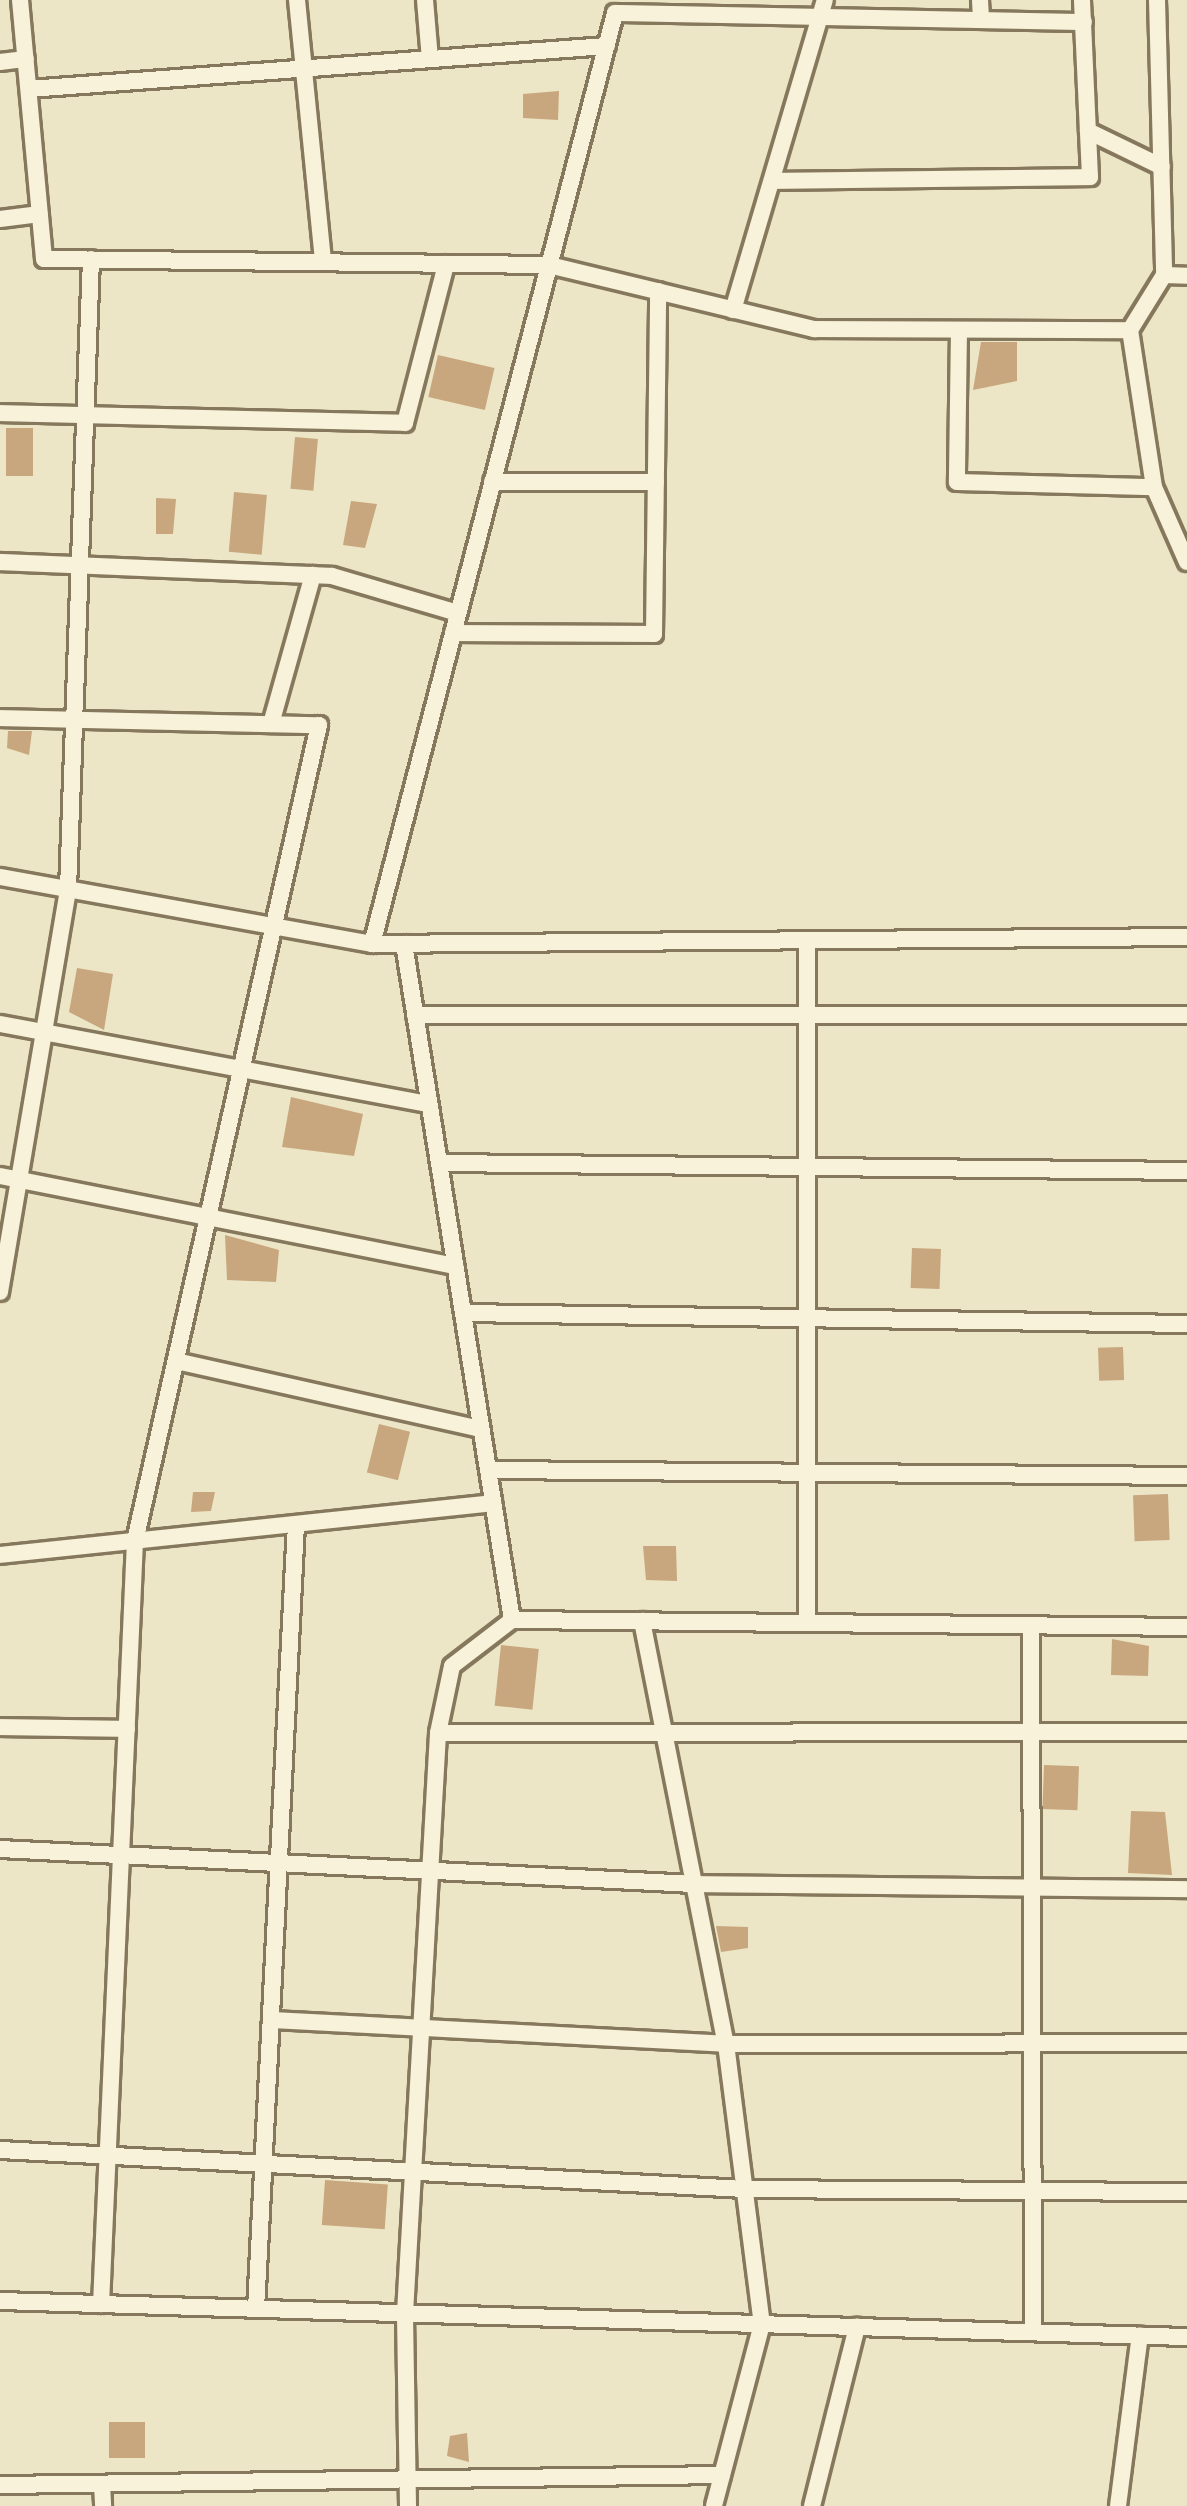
<!DOCTYPE html>
<html>
<head>
<meta charset="utf-8">
<style>
  body { margin:0 }
  #map { position:relative; width:1187px; height:2506px; overflow:hidden; background:#ece6c6; font-family:"Crimson Pro",serif }
  div>[style] { position:absolute }
  [style*='--x'] { left:calc(var(--x)*1px); top:calc(var(--y)*1px); width:calc(var(--w)*1px); rotate:calc(var(--a)*1deg) }
  .building>* { inset:0; background:#c8a77e; transform-origin:0 0 }
  .roads { filter:drop-shadow(3px 0 #86785c) drop-shadow(-3px 0 #86785c) drop-shadow(0 3px #86785c) drop-shadow(0 -3px #86785c) }
  .street>* { height:16px; margin:-8px; padding:0 8px; transform-origin:8px; border-radius:8px; background:#f7f2d9 }
  span { translate:-50% -50%; white-space:nowrap; text-align:center; line-height:1.15; -webkit-text-stroke:9px #f4efd5; paint-order:stroke }
</style>
</head>
<body>
<div id="map">
  <div class="building">
    <div style="clip-path:polygon(559px 91px,558px 120px,523px 118px,523px 94px)"></div>
    <div style="clip-path:polygon(981px 342px,1017px 342px,1017px 381px,973px 390px)"></div>
    <div style="left:438px;top:355px;width:58px;height:43px;rotate:13deg"></div>
    <div style="left:6px;top:428px;width:27px;height:48px"></div>
    <div style="left:295px;top:437px;width:23px;height:52px;rotate:5deg"></div>
    <div style="left:234px;top:492px;width:33px;height:60px;rotate:5deg"></div>
    <div style="clip-path:polygon(156px 498px,176px 499px,173px 534px,156px 534px)"></div>
    <div style="clip-path:polygon(351px 501px,377px 504px,365px 548px,343px 545px)"></div>
    <div style="clip-path:polygon(8px 731px,32px 731px,29px 755px,7px 748px)"></div>
    <div style="clip-path:polygon(77px 968px,113px 974px,104px 1030px,69px 1012px)"></div>
    <div style="clip-path:polygon(291px 1097px,363px 1114px,354px 1156px,282px 1147px)"></div>
    <div style="clip-path:polygon(225px 1235px,279px 1250px,276px 1282px,227px 1280px)"></div>
    <div style="left:912px;top:1248px;width:29px;height:40px;rotate:2deg"></div>
    <div style="left:1123px;top:1347px;width:33px;height:25px;rotate:88deg"></div>
    <div style="left:379px;top:1424px;width:32px;height:50px;rotate:14deg"></div>
    <div style="clip-path:polygon(193px 1492px,215px 1492px,211px 1511px,191px 1512px)"></div>
    <div style="left:1168px;top:1494px;width:46px;height:35px;rotate:88deg"></div>
    <div style="clip-path:polygon(643px 1546px,676px 1546px,677px 1581px,646px 1580px)"></div>
    <div style="clip-path:polygon(1112px 1639px,1149px 1646px,1148px 1676px,1111px 1675px)"></div>
    <div style="left:501px;top:1645px;width:38px;height:61px;rotate:6deg"></div>
    <div style="left:1044px;top:1765px;width:35px;height:44px;rotate:2deg"></div>
    <div style="clip-path:polygon(1131px 1811px,1165px 1812px,1172px 1875px,1128px 1873px)"></div>
    <div style="clip-path:polygon(716px 1926px,748px 1927px,748px 1948px,721px 1952px)"></div>
    <div style="left:325px;top:2180px;width:63px;height:45px;rotate:4deg"></div>
    <div style="left:109px;top:2422px;width:36px;height:36px"></div>
    <div style="clip-path:polygon(467px 2433px,469px 2462px,447px 2456px,450px 2436px)"></div>
  </div>
  <div class="roads">
    <div class="street">
      <div style="--x:20;--y:0;--w:260;--a:84.7"></div>
      <div style="--x:44;--y:259;--w:505;--a:0.68"></div>
      <div style="--x:549;--y:265;--w:273;--a:13.6"></div>
      <div style="--x:814;--y:329;--w:316;--a:0.2"></div>
      <div style="--x:297;--y:0;--w:263;--a:84.3"></div>
      <div style="--x:425;--y:0;--w:59;--a:85.2"></div>
      <div style="--x:980;--y:0;--w:19;--a:87"></div>
      <div style="--x:1157;--y:0;--w:275;--a:88.5"></div>
      <div style="--x:1164;--y:275;--w:65;--a:121.7"></div>
      <div style="--x:1130;--y:330;--w:159;--a:81.3"></div>
      <div style="--x:1154;--y:487;--w:82;--a:66.3"></div>
      <div style="--x:0;--y:62;--w:26;--a:-7"></div>
      <div style="--x:29;--y:89;--w:579;--a:-4.26"></div>
      <div style="--x:1088;--y:131;--w:82;--a:25.9"></div>
      <div style="--x:774;--y:181;--w:316;--a:-0.7"></div>
      <div style="--x:1090;--y:177;--w:177;--a:-92.6"></div>
      <div style="--x:0;--y:219;--w:40;--a:-7.1"></div>
      <div style="--x:1164;--y:275;--w:23;--a:2"></div>
      <div style="--x:733;--y:310;--w:323;--a:-73.5"></div>
      <div style="--x:959;--y:330;--w:152;--a:90.8"></div>
      <div style="--x:957;--y:482;--w:197;--a:1.5"></div>
      <div style="--x:0;--y:413;--w:405;--a:1.4"></div>
      <div style="--x:405;--y:423;--w:164;--a:-75.5"></div>
      <div style="--x:492;--y:482;--w:164;--a:0"></div>
      <div style="--x:0;--y:562;--w:332;--a:2.4"></div>
      <div style="--x:332;--y:576;--w:131;--a:16.4"></div>
      <div style="--x:453;--y:633;--w:201;--a:0.3"></div>
      <div style="--x:654;--y:634;--w:343;--a:-89.3"></div>
      <div style="--x:0;--y:718;--w:319;--a:1.3"></div>
      <div style="--x:319;--y:725;--w:836;--a:102.71"></div>
      <div style="--x:135;--y:1541;--w:764;--a:92.55"></div>
      <div style="--x:271;--y:724;--w:155;--a:-74.3"></div>
      <div style="--x:0;--y:877;--w:378;--a:10.2"></div>
      <div style="--x:372;--y:944;--w:815;--a:-0.49"></div>
      <div style="--x:372;--y:944;--w:962;--a:-75.37"></div>
      <div style="--x:615;--y:13;--w:469;--a:1.1"></div>
      <div style="--x:404;--y:944;--w:685;--a:80.92"></div>
      <div style="--x:415;--y:1015;--w:772;--a:0"></div>
      <div style="--x:0;--y:1024;--w:436;--a:10.6"></div>
      <div style="--x:439;--y:1163;--w:748;--a:0.61"></div>
      <div style="--x:0;--y:1176;--w:464;--a:11.2"></div>
      <div style="--x:0;--y:1292;--w:409;--a:-80.4"></div>
      <div style="--x:68;--y:889;--w:630;--a:-87.91"></div>
      <div style="--x:463;--y:1313;--w:724;--a:0.87"></div>
      <div style="--x:176;--y:1361;--w:312;--a:12.6"></div>
      <div style="--x:488;--y:1470;--w:699;--a:0.49"></div>
      <div style="--x:0;--y:1555;--w:496;--a:-6"></div>
      <div style="--x:642;--y:1621;--w:431;--a:78.8"></div>
      <div style="--x:726;--y:2044;--w:282;--a:82.7"></div>
      <div style="--x:762;--y:2324;--w:188;--a:104.8"></div>
      <div style="--x:807;--y:1623;--w:683;--a:-90"></div>
      <div style="--x:1031;--y:1625;--w:707;--a:89.84"></div>
      <div style="--x:0;--y:1727;--w:127;--a:0.9"></div>
      <div style="--x:438;--y:1733;--w:749;--a:-0.08"></div>
      <div style="--x:0;--y:1849;--w:695;--a:2.89"></div>
      <div style="--x:694;--y:1884;--w:493;--a:0.6"></div>
      <div style="--x:271;--y:2020;--w:456;--a:3"></div>
      <div style="--x:726;--y:2044;--w:461;--a:-0.1"></div>
      <div style="--x:0;--y:2150;--w:746;--a:3"></div>
      <div style="--x:745;--y:2189;--w:442;--a:0.4"></div>
      <div style="--x:0;--y:2301;--w:1188;--a:1.74"></div>
      <div style="--x:256;--y:2309;--w:786;--a:-87.08"></div>
      <div style="--x:102;--y:2484;--w:22;--a:87"></div>
      <div style="--x:0;--y:2485;--w:722;--a:-0.79"></div>
      <div style="--x:408;--y:2506;--w:193;--a:-90.9"></div>
      <div style="--x:405;--y:2313;--w:581;--a:-86.74"></div>
      <div style="--x:438;--y:1733;--w:68;--a:-78.2"></div>
      <div style="--x:452;--y:1666;--w:76;--a:-37.5"></div>
      <div style="--x:512;--y:1620;--w:675;--a:0.59"></div>
      <div style="--x:812;--y:2506;--w:185;--a:-75.9"></div>
      <div style="--x:1118;--y:2506;--w:172;--a:-82.7"></div>
    </div>
  </div>
</div>
</body>
</html>
